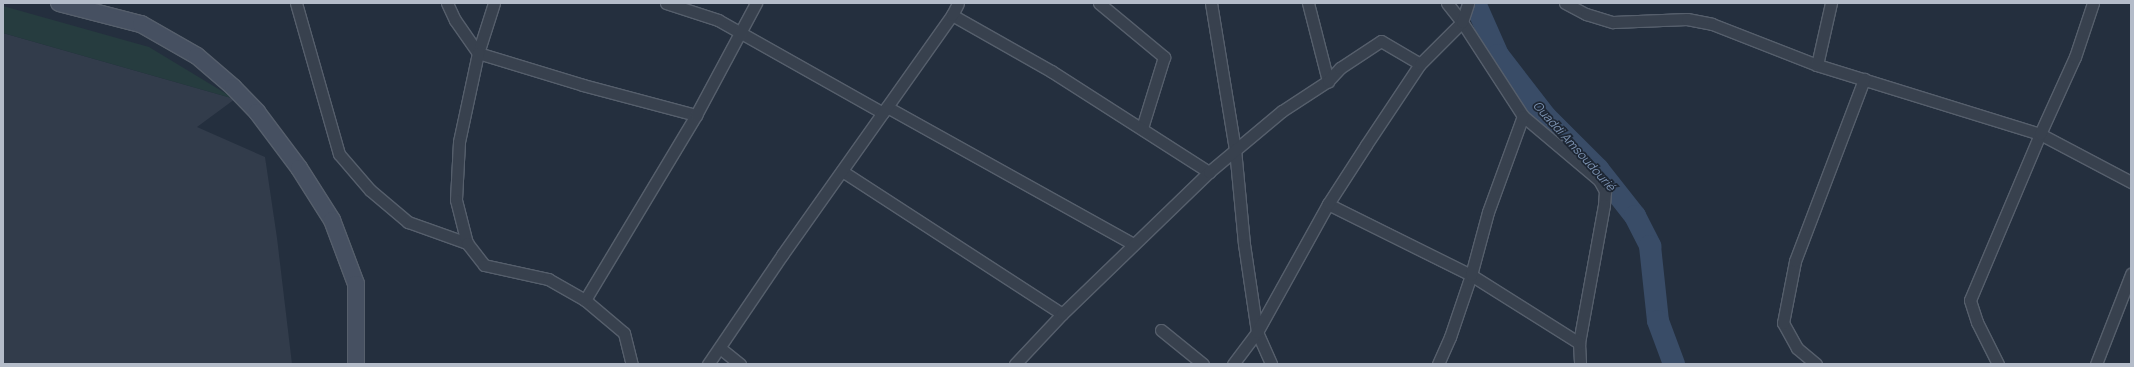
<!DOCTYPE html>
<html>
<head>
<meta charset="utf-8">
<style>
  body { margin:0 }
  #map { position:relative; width:2134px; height:367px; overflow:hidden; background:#242f3e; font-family:Manrope,sans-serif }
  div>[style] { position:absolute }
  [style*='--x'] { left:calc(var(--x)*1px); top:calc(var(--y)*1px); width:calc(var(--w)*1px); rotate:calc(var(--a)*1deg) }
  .airport>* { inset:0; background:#323c4b }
  .green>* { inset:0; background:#263c3f }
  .river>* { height:22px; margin:-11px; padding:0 11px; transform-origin:11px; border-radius:11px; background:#394c67 }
  .roads { filter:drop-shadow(1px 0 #565f6c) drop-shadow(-1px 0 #565f6c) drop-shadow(0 1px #565f6c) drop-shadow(0 -1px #565f6c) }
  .minor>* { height:11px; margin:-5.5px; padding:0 5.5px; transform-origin:5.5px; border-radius:5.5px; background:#38414e }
  .secondary>* { height:16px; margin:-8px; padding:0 8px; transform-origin:8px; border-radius:8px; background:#465061 }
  span { translate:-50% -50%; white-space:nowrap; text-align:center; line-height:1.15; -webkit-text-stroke:3.5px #1d2633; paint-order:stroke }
  .water-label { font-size:12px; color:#7c92b1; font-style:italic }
  .frame { position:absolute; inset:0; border:4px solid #b4bcc9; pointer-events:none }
</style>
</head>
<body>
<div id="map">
  <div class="airport">
    <div style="clip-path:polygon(3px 33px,235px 99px,197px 127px,265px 157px,277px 238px,292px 364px,3px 364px)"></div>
  </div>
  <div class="green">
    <div style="clip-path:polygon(3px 6px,149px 47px,235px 99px,3px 33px)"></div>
  </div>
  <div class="river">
    <div style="--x:1475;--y:3;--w:57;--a:66.1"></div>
    <div style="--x:1498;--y:55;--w:78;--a:52.3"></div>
    <div style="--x:1546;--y:117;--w:74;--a:45"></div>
    <div style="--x:1598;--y:169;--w:60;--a:51.8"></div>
    <div style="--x:1635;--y:216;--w:34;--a:63"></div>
    <div style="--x:1650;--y:246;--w:75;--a:83.9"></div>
    <div style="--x:1658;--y:321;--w:46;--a:69.6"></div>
  </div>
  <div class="roads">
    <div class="minor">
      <div style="--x:296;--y:3;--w:157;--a:74.1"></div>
      <div style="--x:339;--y:154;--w:48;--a:49.3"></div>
      <div style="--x:370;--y:190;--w:50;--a:40.1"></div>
      <div style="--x:408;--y:222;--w:63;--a:19.6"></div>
      <div style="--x:447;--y:3;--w:19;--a:65"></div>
      <div style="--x:455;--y:20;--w:40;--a:55.1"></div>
      <div style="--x:478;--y:53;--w:110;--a:16.9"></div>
      <div style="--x:583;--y:85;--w:117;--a:14.9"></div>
      <div style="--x:494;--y:3;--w:52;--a:107.7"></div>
      <div style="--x:478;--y:53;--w:91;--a:102.1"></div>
      <div style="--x:459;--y:142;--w:58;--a:93"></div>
      <div style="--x:456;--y:200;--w:44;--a:75.7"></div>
      <div style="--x:467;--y:243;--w:28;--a:52"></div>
      <div style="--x:484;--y:265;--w:66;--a:12.3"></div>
      <div style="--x:548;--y:279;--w:43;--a:29.6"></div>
      <div style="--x:585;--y:300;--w:51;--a:40.2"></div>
      <div style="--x:624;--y:333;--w:32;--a:76"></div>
      <div style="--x:666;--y:3;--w:55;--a:18.1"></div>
      <div style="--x:718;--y:20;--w:189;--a:29.4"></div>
      <div style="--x:1099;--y:3;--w:85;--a:39.7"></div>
      <div style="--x:1164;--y:57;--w:74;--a:107.2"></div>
      <div style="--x:1211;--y:3;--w:148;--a:80.7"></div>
      <div style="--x:1235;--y:149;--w:95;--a:84.6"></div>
      <div style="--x:1244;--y:244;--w:89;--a:81.6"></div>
      <div style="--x:1257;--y:332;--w:35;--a:66"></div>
      <div style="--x:1308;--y:3;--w:81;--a:75.6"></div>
      <div style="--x:1447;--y:3;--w:24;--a:52"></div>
      <div style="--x:1462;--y:22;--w:112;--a:57"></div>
      <div style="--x:1523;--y:116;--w:99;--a:40.1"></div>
      <div style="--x:1599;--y:180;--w:13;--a:61"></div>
      <div style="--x:1605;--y:191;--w:14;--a:94"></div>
      <div style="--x:1604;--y:205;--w:140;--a:100.3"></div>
      <div style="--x:1579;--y:343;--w:21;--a:87"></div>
      <div style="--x:1565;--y:3;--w:24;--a:28"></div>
      <div style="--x:1586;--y:14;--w:28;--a:17"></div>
      <div style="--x:1613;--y:22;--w:74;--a:-2.3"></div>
      <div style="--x:1687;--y:19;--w:25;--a:11"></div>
      <div style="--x:1712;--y:24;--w:113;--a:21.3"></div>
      <div style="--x:1817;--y:65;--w:233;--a:17.2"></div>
      <div style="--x:2040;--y:134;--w:103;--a:27.8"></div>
      <div style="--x:952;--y:15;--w:114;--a:29.5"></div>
      <div style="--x:1051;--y:71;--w:188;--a:32.6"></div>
      <div style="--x:1817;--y:65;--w:64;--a:-77.3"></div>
      <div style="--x:887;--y:107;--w:282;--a:29.1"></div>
      <div style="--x:842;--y:171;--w:262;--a:33"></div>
      <div style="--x:1328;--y:204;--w:160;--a:26.4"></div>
      <div style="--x:1471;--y:275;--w:128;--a:32.2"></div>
      <div style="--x:585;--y:300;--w:216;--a:-59"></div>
      <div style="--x:696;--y:115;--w:127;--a:-61.8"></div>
      <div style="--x:1161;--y:330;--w:54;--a:39"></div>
      <div style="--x:720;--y:348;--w:26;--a:39"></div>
      <div style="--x:708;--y:364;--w:132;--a:-55.8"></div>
      <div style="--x:782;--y:255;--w:294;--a:-54.7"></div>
      <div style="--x:952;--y:15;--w:13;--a:-63"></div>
      <div style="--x:1015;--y:364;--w:69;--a:-46.8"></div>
      <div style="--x:1062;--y:314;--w:204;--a:-44"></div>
      <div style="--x:1209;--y:172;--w:95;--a:-39.9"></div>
      <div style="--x:1282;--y:111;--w:55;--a:-33.1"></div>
      <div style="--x:1328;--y:81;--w:18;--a:-47"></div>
      <div style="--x:1340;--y:68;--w:49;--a:-33.4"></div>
      <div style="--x:1381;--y:41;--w:45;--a:30.5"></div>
      <div style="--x:1233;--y:364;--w:40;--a:-53"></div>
      <div style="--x:1257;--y:332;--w:146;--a:-61"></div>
      <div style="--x:1328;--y:204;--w:70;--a:-57.2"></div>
      <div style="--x:1366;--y:145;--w:97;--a:-56.3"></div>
      <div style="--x:1420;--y:64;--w:59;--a:-45"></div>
      <div style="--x:1462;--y:22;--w:20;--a:-72"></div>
      <div style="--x:1438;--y:364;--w:30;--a:-66"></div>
      <div style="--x:1450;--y:337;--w:65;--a:-71.3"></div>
      <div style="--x:1471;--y:275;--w:65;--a:-74.9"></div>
      <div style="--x:1488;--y:212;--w:102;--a:-70"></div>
      <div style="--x:1816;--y:364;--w:25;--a:-140"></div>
      <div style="--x:1797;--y:348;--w:29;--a:-119"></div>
      <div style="--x:1783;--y:323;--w:63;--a:-79"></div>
      <div style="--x:1795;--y:261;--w:195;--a:-69.2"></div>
      <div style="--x:1998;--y:364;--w:47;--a:-116.6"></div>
      <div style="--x:1977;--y:322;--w:23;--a:-108"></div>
      <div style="--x:1970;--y:300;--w:180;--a:-67.1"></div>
      <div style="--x:2040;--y:134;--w:85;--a:-65.6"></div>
      <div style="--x:2075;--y:57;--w:57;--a:-71.6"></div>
      <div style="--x:2096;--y:364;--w:97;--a:-68.7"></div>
    </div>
    <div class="secondary">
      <div style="--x:59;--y:3;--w:85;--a:14.4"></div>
      <div style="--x:141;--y:24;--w:64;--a:29.7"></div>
      <div style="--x:197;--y:56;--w:48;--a:40.7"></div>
      <div style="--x:233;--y:87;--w:35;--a:46"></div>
      <div style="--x:257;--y:112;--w:70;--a:53.1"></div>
      <div style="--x:299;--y:168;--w:62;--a:57.6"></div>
      <div style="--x:332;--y:220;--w:68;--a:69.4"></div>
      <div style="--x:356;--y:284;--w:80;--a:90"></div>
    </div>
  </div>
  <div class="water-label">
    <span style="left:1574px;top:146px;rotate:48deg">Ouaddi Amsoudourié</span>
  </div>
  <div class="frame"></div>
</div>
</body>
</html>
